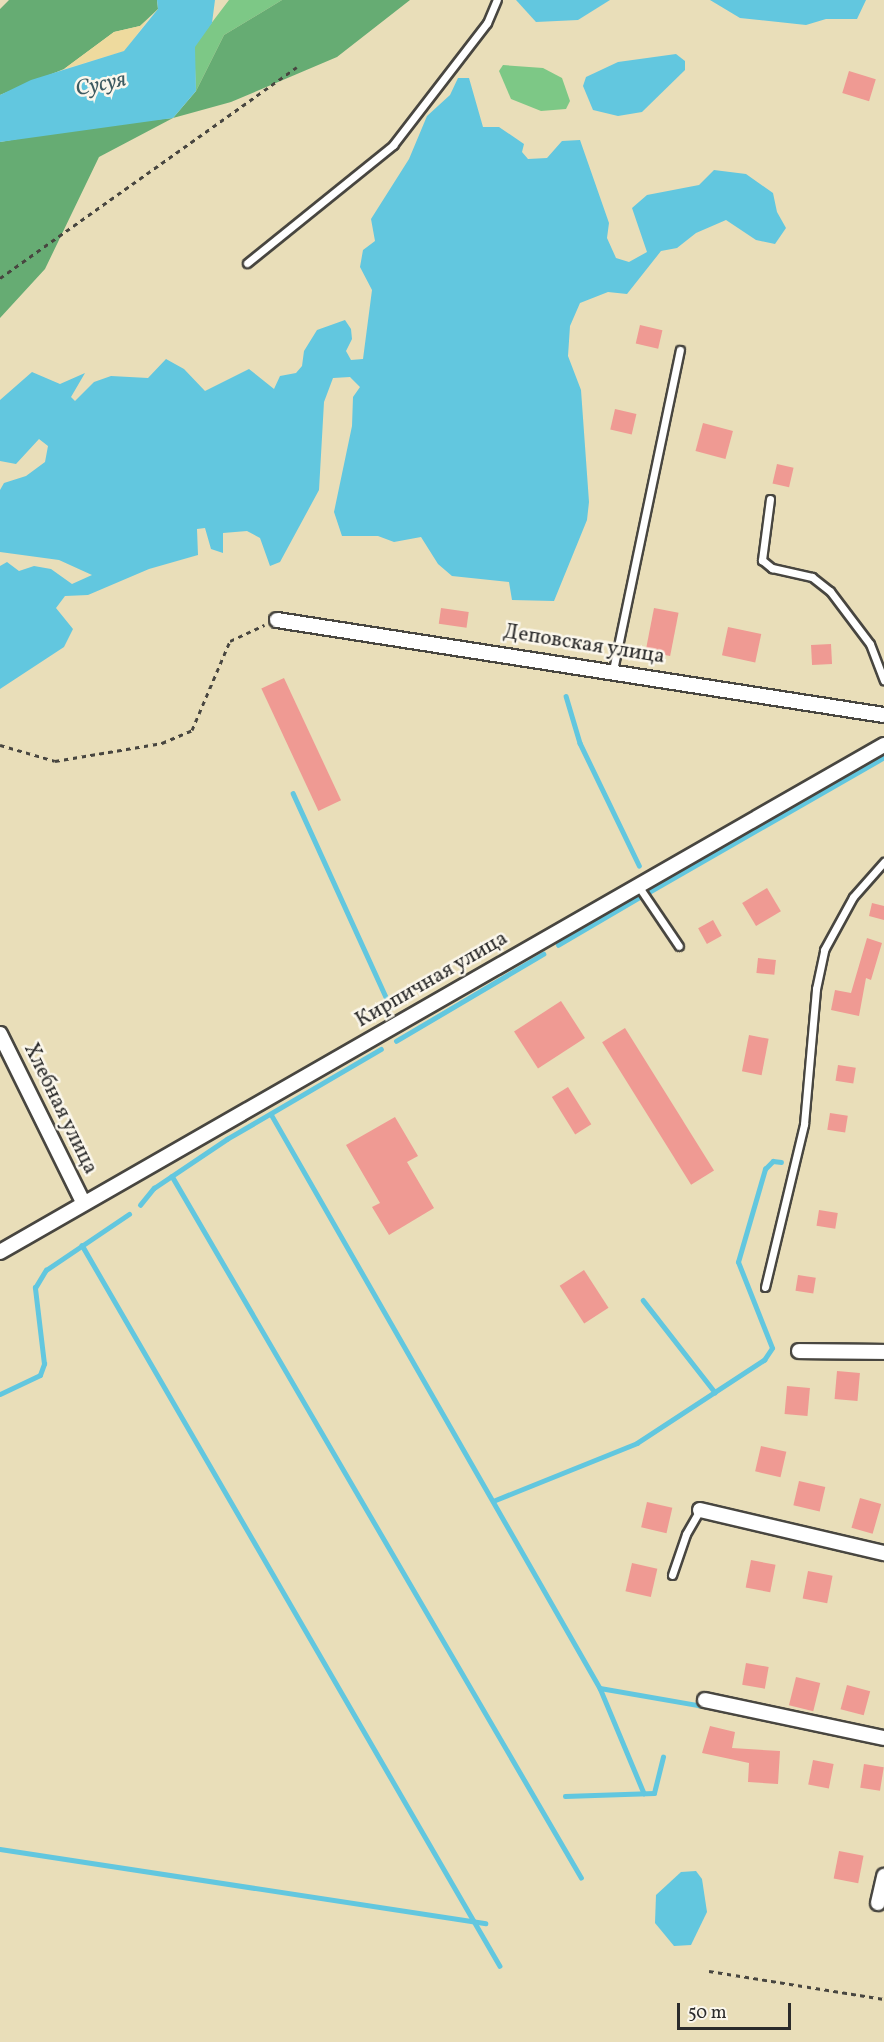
<!DOCTYPE html>
<html>
<head>
<meta charset="utf-8">
<style>
  body { margin:0 }
  #map { position:relative; width:884px; height:2042px; overflow:hidden; background:#e9deb9; font-family:Vollkorn,serif }
  div>[style] { position:absolute }
  [style*='--x'] { left:calc(var(--x)*1px); top:calc(var(--y)*1px); width:calc(var(--w)*1px); rotate:calc(var(--a)*1deg) }
  .green>* { inset:0; background:#7dc886 }
  .forest>* { inset:0; background:#66ac73 }
  .sand>* { inset:0; background:#eeda9e }
  .water>* { inset:0; background:#62c7df }
  .stream>* { height:4.5px; margin:-2.25px; padding:0 2.25px; transform-origin:2.25px; border-radius:2.25px; background:#62c7df }
  .building>* { inset:0; background:#ef9a93; transform-origin:0 0 }
  .path>* { height:3px; margin-top:-1.5px; transform-origin:0; background:repeating-linear-gradient(90deg,#484640 0 4.5px,transparent 0 9px) }
  .roads { filter:drop-shadow(2px 0 #484640) drop-shadow(-2px 0 #484640) drop-shadow(0 2px #484640) drop-shadow(0 -2px #484640) }
  .lane>* { height:7px; margin:-3.5px; padding:0 3.5px; transform-origin:3.5px; border-radius:3.5px; background:#fff }
  .street>* { height:14px; margin:-7px; padding:0 7px; transform-origin:7px; border-radius:7px; background:#fff }
  span { translate:-50% -50%; white-space:nowrap; text-align:center; line-height:1.15; -webkit-text-stroke:5px #fbf7ec; paint-order:stroke }
  .street-label { font-size:21px; color:#2b2b2b }
  .water-label { font-size:22px; color:#3c5a61; font-style:italic }
  .scale { position:absolute; left:677px; top:2003px; width:114px; height:27px; box-sizing:border-box; border:3px solid #2b2b2b; border-top:0; padding-left:8px; font-size:18px; line-height:21px; white-space:nowrap; color:#2b2b2b; -webkit-text-stroke:4px #fbf7ec; paint-order:stroke }
</style>
</head>
<body>
<div id="map">
  <div class="green">
    <div style="clip-path:polygon(229px 0,282px 0,224px 35px,196px 91px,194px 46px)"></div>
    <div style="clip-path:polygon(503px 65px,543px 68px,562px 78px,570px 101px,566px 109px,541px 111px,511px 99px,499px 71px)"></div>
  </div>
  <div class="forest">
    <div style="clip-path:polygon(9px 0,157px 0,158px 9px,140px 26px,114px 32px,64px 69px,0 95px,0 9px)"></div>
    <div style="clip-path:polygon(282px 0,410px 0,337px 57px,231px 102px,173px 118px,99px 157px,45px 269px,0 318px,0 142px,90px 126px,173px 118px,196px 91px,224px 35px)"></div>
  </div>
  <div class="sand">
    <div style="clip-path:polygon(148px 19px,125px 51px,64px 69px,114px 32px,140px 26px)"></div>
  </div>
  <div class="water">
    <div style="clip-path:polygon(157px 0,215px 0,212px 23px,195px 47px,196px 91px,173px 118px,0 142px,0 95px,31px 80px,124px 51px,158px 9px)"></div>
    <div style="clip-path:polygon(516px 0,610px 0,578px 20px,536px 22px)"></div>
    <div style="clip-path:polygon(710px 0,866px 0,857px 19px,826px 19px,806px 25px,740px 18px)"></div>
    <div style="clip-path:polygon(676px 54px,685px 61px,685px 70px,642px 112px,618px 116px,593px 110px,583px 86px,586px 77px,618px 62px)"></div>
    <div style="clip-path:polygon(458px 78px,469px 78px,483px 127px,499px 127px,524px 144px,522px 152px,528px 159px,547px 158px,562px 141px,580px 140px,609px 223px,607px 238px,616px 258px,629px 262px,647px 252px,632px 208px,647px 195px,699px 185px,714px 170px,746px 174px,773px 193px,777px 212px,786px 228px,775px 244px,756px 240px,726px 220px,696px 233px,677px 248px,661px 251px,627px 294px,608px 292px,580px 303px,570px 326px,568px 356px,581px 390px,589px 502px,587px 520px,554px 601px,512px 600px,509px 582px,452px 576px,438px 564px,421px 537px,394px 542px,378px 536px,342px 536px,334px 512px,352px 426px,353px 397px,360px 387px,350px 377px,333px 378px,324px 402px,319px 490px,280px 562px,270px 566px,260px 538px,247px 531px,223px 533px,223px 553px,211px 549px,205px 528px,197px 529px,198px 555px,149px 569px,88px 595px,65px 596px,56px 608px,73px 629px,64px 647px,0 689px,0 566px,7px 562px,19px 571px,34px 566px,51px 569px,72px 584px,92px 575px,59px 560px,0 552px,0 490px,4px 483px,26px 476px,45px 462px,48px 446px,39px 439px,16px 464px,0 461px,0 400px,32px 372px,60px 384px,85px 373px,71px 397px,75px 401px,94px 382px,111px 376px,148px 378px,166px 359px,184px 369px,205px 391px,249px 369px,274px 389px,280px 376px,296px 373px,302px 366px,304px 351px,317px 330px,345px 320px,351px 329px,352px 339px,346px 351px,351px 360px,363px 359px,372px 290px,360px 267px,363px 250px,375px 241px,371px 219px,409px 159px,427px 116px,450px 95px)"></div>
    <div style="clip-path:polygon(696px 1871px,702px 1879px,707px 1912px,691px 1945px,674px 1946px,655px 1923px,656px 1895px,681px 1872px)"></div>
  </div>
  <div class="stream">
    <div style="--x:566;--y:696;--w:49;--a:73.4"></div>
    <div style="--x:580;--y:743;--w:136;--a:64.2"></div>
    <div style="--x:293;--y:793;--w:236;--a:65.5"></div>
    <div style="--x:647;--y:893;--w:273;--a:-29.8"></div>
    <div style="--x:558;--y:945;--w:93;--a:-30.4"></div>
    <div style="--x:396;--y:1041;--w:171;--a:-30.6"></div>
    <div style="--x:271;--y:1114;--w:662;--a:60.18"></div>
    <div style="--x:600;--y:1688;--w:114;--a:67.3"></div>
    <div style="--x:172;--y:1176;--w:812;--a:59.74"></div>
    <div style="--x:140;--y:1205;--w:22;--a:-51"></div>
    <div style="--x:154;--y:1188;--w:88;--a:-33.9"></div>
    <div style="--x:227;--y:1139;--w:178;--a:-30.3"></div>
    <div style="--x:82;--y:1245;--w:833;--a:59.9"></div>
    <div style="--x:643;--y:1300;--w:117;--a:52"></div>
    <div style="--x:0;--y:1394;--w:44;--a:-25.4"></div>
    <div style="--x:40;--y:1375;--w:12;--a:-70"></div>
    <div style="--x:44;--y:1364;--w:77;--a:-96.8"></div>
    <div style="--x:35;--y:1288;--w:21;--a:-59"></div>
    <div style="--x:46;--y:1270;--w:100;--a:-34"></div>
    <div style="--x:493;--y:1501;--w:155;--a:-21.9"></div>
    <div style="--x:637;--y:1443;--w:152;--a:-33.2"></div>
    <div style="--x:764;--y:1360;--w:14;--a:-56"></div>
    <div style="--x:772;--y:1348;--w:92;--a:-111.6"></div>
    <div style="--x:738;--y:1262;--w:97;--a:-73.8"></div>
    <div style="--x:765;--y:1169;--w:11;--a:-45"></div>
    <div style="--x:773;--y:1161;--w:8;--a:7"></div>
    <div style="--x:600;--y:1688;--w:105;--a:9.9"></div>
    <div style="--x:565;--y:1796;--w:89;--a:-1.9"></div>
    <div style="--x:654;--y:1793;--w:37;--a:-76"></div>
    <div style="--x:0;--y:1849;--w:491;--a:8.7"></div>
  </div>
  <div class="building">
    <div style="left:849px;top:71px;width:28px;height:23px;rotate:17deg"></div>
    <div style="left:640px;top:325px;width:23px;height:19px;rotate:13deg"></div>
    <div style="left:615px;top:409px;width:22px;height:21px;rotate:13deg"></div>
    <div style="left:703px;top:423px;width:31px;height:29px;rotate:15deg"></div>
    <div style="left:777px;top:464px;width:17px;height:20px;rotate:13deg"></div>
    <div style="left:441px;top:608px;width:28px;height:16px;rotate:8deg"></div>
    <div style="left:654px;top:608px;width:25px;height:44px;rotate:11deg"></div>
    <div style="left:728px;top:627px;width:34px;height:29px;rotate:12deg"></div>
    <div style="left:831px;top:644px;width:20px;height:20px;rotate:87deg"></div>
    <div style="left:284px;top:678px;width:135px;height:25px;rotate:65deg"></div>
    <div style="left:767px;top:888px;width:27px;height:29px;rotate:59deg"></div>
    <div style="clip-path:polygon(872px 903px,884px 906px,884px 920px,869px 916px)"></div>
    <div style="left:713px;top:920px;width:18px;height:17px;rotate:61deg"></div>
    <div style="clip-path:polygon(867px 938px,882px 943px,871px 980px,866px 978px,859px 1016px,831px 1010px,835px 990px,851px 993px)"></div>
    <div style="left:758px;top:958px;width:18px;height:15px;rotate:6deg"></div>
    <div style="left:561px;top:1001px;width:44px;height:56px;rotate:57deg"></div>
    <div style="left:625px;top:1028px;width:168px;height:27px;rotate:58deg"></div>
    <div style="left:749px;top:1035px;width:20px;height:37px;rotate:11deg"></div>
    <div style="left:838px;top:1065px;width:18px;height:16px;rotate:9deg"></div>
    <div style="left:568px;top:1087px;width:44px;height:19px;rotate:58deg"></div>
    <div style="left:830px;top:1113px;width:18px;height:17px;rotate:9deg"></div>
    <div style="clip-path:polygon(395px 1117px,418px 1156px,407px 1162px,434px 1208px,389px 1235px,372px 1207px,380px 1203px,346px 1145px)"></div>
    <div style="left:819px;top:1210px;width:19px;height:16px;rotate:9deg"></div>
    <div style="left:584px;top:1270px;width:45px;height:29px;rotate:57deg"></div>
    <div style="left:798px;top:1275px;width:18px;height:16px;rotate:9deg"></div>
    <div style="left:837px;top:1371px;width:23px;height:28px;rotate:5deg"></div>
    <div style="left:787px;top:1386px;width:23px;height:28px;rotate:5deg"></div>
    <div style="left:761px;top:1446px;width:26px;height:26px;rotate:13deg"></div>
    <div style="left:799px;top:1481px;width:27px;height:25px;rotate:13deg"></div>
    <div style="left:860px;top:1498px;width:22px;height:31px;rotate:16deg"></div>
    <div style="left:647px;top:1502px;width:26px;height:26px;rotate:13deg"></div>
    <div style="left:751px;top:1560px;width:25px;height:28px;rotate:11deg"></div>
    <div style="left:632px;top:1563px;width:26px;height:29px;rotate:13deg"></div>
    <div style="left:808px;top:1571px;width:25px;height:28px;rotate:11deg"></div>
    <div style="left:746px;top:1663px;width:23px;height:22px;rotate:10deg"></div>
    <div style="left:796px;top:1677px;width:25px;height:29px;rotate:14deg"></div>
    <div style="left:847px;top:1685px;width:24px;height:25px;rotate:15deg"></div>
    <div style="clip-path:polygon(710px 1726px,735px 1732px,732px 1748px,780px 1751px,778px 1784px,748px 1782px,749px 1763px,702px 1753px)"></div>
    <div style="left:813px;top:1760px;width:21px;height:25px;rotate:11deg"></div>
    <div style="left:864px;top:1764px;width:20px;height:24px;rotate:9deg"></div>
    <div style="left:839px;top:1851px;width:25px;height:28px;rotate:11deg"></div>
  </div>
  <div class="path">
    <div style="--x:0;--y:278;--w:364;--a:-35.4"></div>
    <div style="--x:0;--y:745;--w:57;--a:16.2"></div>
    <div style="--x:55;--y:761;--w:109;--a:-9.5"></div>
    <div style="--x:162;--y:743;--w:33;--a:-23"></div>
    <div style="--x:192;--y:730;--w:97;--a:-66.9"></div>
    <div style="--x:230;--y:641;--w:38;--a:-25"></div>
    <div style="--x:709;--y:1971;--w:177;--a:9.1"></div>
  </div>
  <div class="roads">
    <div class="lane">
      <div style="--x:247;--y:263;--w:188;--a:-38.9"></div>
      <div style="--x:393;--y:145;--w:154;--a:-52.4"></div>
      <div style="--x:487;--y:23;--w:25;--a:-67"></div>
      <div style="--x:770;--y:499;--w:62;--a:97.5"></div>
      <div style="--x:762;--y:560;--w:13;--a:39"></div>
      <div style="--x:772;--y:568;--w:41;--a:12.7"></div>
      <div style="--x:812;--y:577;--w:23;--a:38"></div>
      <div style="--x:830;--y:591;--w:66;--a:53"></div>
      <div style="--x:870;--y:644;--w:39;--a:69"></div>
      <div style="--x:613;--y:670;--w:327;--a:-78.2"></div>
      <div style="--x:639;--y:887;--w:71;--a:55.9"></div>
      <div style="--x:765;--y:1287;--w:168;--a:-76.5"></div>
      <div style="--x:804;--y:1124;--w:136;--a:-84.9"></div>
      <div style="--x:816;--y:989;--w:40;--a:-78"></div>
      <div style="--x:824;--y:950;--w:60;--a:-61.3"></div>
      <div style="--x:853;--y:897;--w:47;--a:-48.5"></div>
      <div style="--x:672;--y:1575;--w:43;--a:-71.1"></div>
      <div style="--x:686;--y:1534;--w:28;--a:-60"></div>
    </div>
    <div class="street">
      <div style="--x:277;--y:620;--w:614;--a:8.9"></div>
      <div style="--x:0;--y:1034;--w:187;--a:63.7"></div>
      <div style="--x:0;--y:1252;--w:1019;--a:-29.84"></div>
      <div style="--x:799;--y:1351;--w:85;--a:0.7"></div>
      <div style="--x:700;--y:1510;--w:189;--a:13.2"></div>
      <div style="--x:705;--y:1700;--w:183;--a:12"></div>
      <div style="--x:878;--y:1903;--w:28;--a:-77"></div>
    </div>
  </div>
  <div class="street-label">
    <span style="left:584px;top:645px;rotate:9deg">Деповская улица</span>
    <span style="left:432px;top:980px;rotate:-30deg">Кирпичная улица</span>
    <span style="left:60px;top:1109px;rotate:64deg">Хлебная улица</span>
  </div>
  <div class="water-label">
    <span style="left:101px;top:85px;rotate:-12deg">Сусуя</span>
  </div>
  <div class="scale">50 m</div>
</div>
</body>
</html>
